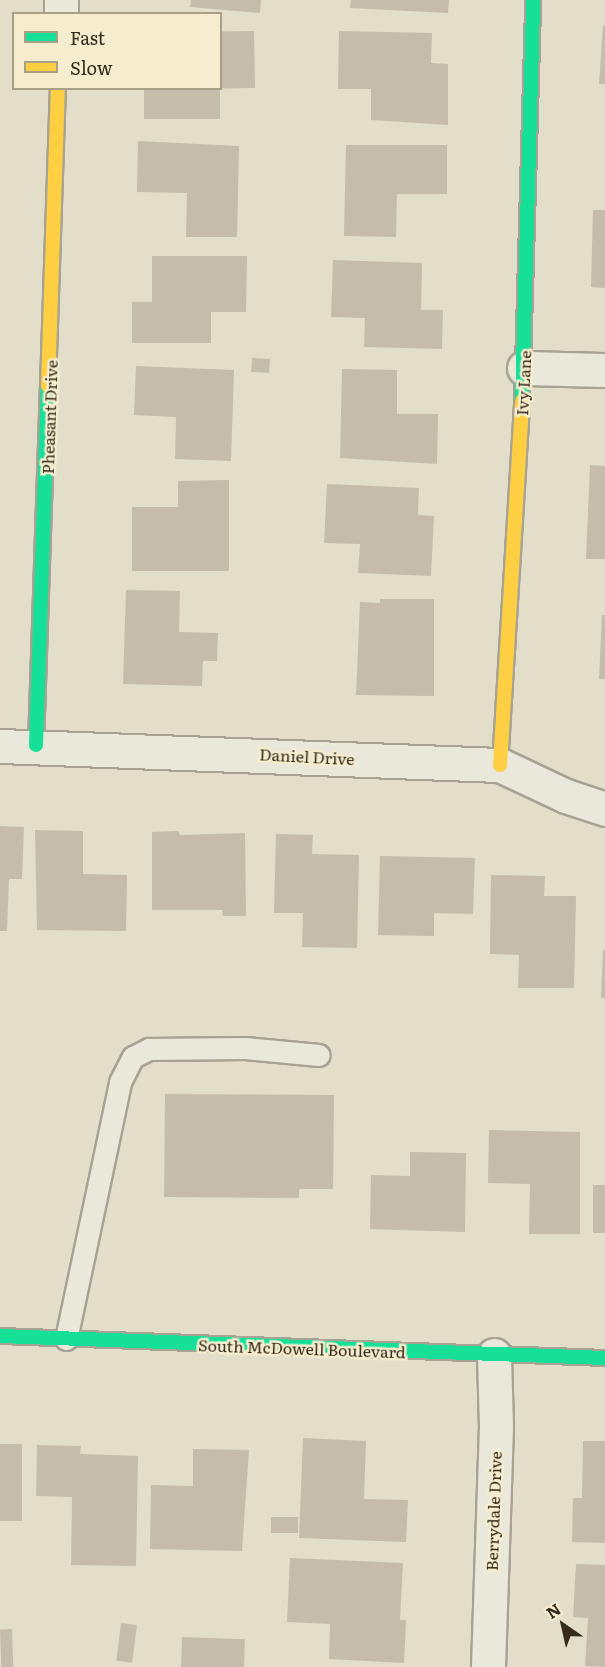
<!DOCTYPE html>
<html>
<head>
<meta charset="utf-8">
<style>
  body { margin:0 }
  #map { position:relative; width:605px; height:1667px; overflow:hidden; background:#e2deca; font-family:Literata,serif }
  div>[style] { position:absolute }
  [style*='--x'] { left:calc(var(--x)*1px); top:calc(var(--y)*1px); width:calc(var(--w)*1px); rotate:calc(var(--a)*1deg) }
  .building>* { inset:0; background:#c6bcab; transform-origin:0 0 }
  .roads { filter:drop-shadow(2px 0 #a7a293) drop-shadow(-2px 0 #a7a293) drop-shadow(0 2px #a7a293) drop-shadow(0 -2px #a7a293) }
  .lane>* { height:21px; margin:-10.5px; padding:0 10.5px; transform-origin:10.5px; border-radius:10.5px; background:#eae7db }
  .street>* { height:33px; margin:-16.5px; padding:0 16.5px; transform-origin:16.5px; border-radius:16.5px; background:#eae7db }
  .fast>* { height:14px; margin:-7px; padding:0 7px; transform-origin:7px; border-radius:7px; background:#16e098 }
  .slow>* { height:14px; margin:-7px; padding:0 7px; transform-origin:7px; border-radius:7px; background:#ffcf43 }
  span { translate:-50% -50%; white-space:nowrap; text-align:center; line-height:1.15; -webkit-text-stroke:5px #f5edce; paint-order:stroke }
  .street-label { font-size:16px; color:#352a1c }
  .legend { position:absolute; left:12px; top:12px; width:210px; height:78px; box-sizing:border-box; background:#f5edce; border:2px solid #a89f87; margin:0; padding:8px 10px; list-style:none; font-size:18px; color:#352a1c }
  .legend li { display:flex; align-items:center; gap:12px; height:30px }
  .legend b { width:30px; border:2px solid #a89f87 }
  .north { position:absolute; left:533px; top:1595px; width:60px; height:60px; -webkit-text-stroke:4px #f5edce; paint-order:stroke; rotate:326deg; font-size:16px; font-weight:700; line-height:24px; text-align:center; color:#352a1c }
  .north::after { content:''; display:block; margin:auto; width:21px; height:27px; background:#352a1c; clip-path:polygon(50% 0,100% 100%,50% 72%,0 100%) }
</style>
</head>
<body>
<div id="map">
  <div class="building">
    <div style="clip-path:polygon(191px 0,261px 0,260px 13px,190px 7px)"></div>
    <div style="clip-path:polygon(351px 0,449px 0,448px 13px,350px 8px)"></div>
    <div style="clip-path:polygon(603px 26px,605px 26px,605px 84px,599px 84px)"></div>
    <div style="left:254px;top:31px;width:57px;height:34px;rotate:89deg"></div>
    <div style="clip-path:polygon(339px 31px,432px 33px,431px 63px,448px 64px,448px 125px,371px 120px,371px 89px,338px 89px)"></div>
    <div style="left:144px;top:88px;width:76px;height:31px"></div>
    <div style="clip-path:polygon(138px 141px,239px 146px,237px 237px,186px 237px,187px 193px,137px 192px)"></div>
    <div style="clip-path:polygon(346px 145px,447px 145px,447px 194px,397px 194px,396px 237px,344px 236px)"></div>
    <div style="clip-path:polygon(593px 210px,605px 210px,605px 288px,591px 287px)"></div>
    <div style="clip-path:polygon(152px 256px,247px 256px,246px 312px,211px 312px,211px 343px,132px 343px,132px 302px,152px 302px)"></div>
    <div style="clip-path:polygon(333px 260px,422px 263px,421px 310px,443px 310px,442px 349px,364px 347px,365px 318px,331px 317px)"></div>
    <div style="left:252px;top:358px;width:18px;height:14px;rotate:3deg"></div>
    <div style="clip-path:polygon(136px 366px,234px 370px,231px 461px,175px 459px,176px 417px,134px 415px)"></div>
    <div style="clip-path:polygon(342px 369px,397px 370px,397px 414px,438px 414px,437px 464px,340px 458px)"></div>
    <div style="clip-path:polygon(590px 465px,605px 466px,605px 559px,586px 559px)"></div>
    <div style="clip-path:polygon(229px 480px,229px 571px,132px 571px,132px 507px,178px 507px,178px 481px)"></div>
    <div style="clip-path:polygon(327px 484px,419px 488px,418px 515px,434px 516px,431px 576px,358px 573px,360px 544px,324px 543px)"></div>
    <div style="clip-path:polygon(126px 590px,180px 591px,179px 632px,218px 633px,217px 661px,203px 661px,202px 686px,123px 684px)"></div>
    <div style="clip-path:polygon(380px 599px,434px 599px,434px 696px,356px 695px,360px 602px,380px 603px)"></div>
    <div style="clip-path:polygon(602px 615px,605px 615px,605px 679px,599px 679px)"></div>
    <div style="clip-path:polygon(0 826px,24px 827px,22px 879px,9px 879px,7px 931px,0 931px)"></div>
    <div style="clip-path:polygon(35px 830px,83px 831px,83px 874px,127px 875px,126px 931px,37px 930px)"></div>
    <div style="clip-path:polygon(178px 831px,180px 835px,245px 833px,246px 916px,223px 916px,222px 910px,152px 910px,152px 832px)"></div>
    <div style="clip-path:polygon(276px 834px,313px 835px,312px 854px,359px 855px,357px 948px,302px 947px,303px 913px,274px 913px)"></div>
    <div style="clip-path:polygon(380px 856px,475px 858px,473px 914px,434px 913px,434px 936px,378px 935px)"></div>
    <div style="clip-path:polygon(491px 875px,545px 876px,544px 896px,576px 896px,574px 988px,518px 988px,519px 955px,490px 954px)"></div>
    <div style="clip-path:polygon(603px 950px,605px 950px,605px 998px,601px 998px)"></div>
    <div style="clip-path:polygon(165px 1094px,334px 1095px,333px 1189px,299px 1189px,299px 1198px,164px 1197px)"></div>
    <div style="clip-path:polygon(489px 1130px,580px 1132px,580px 1234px,529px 1234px,530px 1184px,488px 1183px)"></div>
    <div style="clip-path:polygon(410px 1152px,466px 1153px,465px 1232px,370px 1229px,371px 1175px,410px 1176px)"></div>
    <div style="left:593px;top:1185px;width:12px;height:48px"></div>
    <div style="clip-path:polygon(303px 1438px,366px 1441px,364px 1499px,408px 1500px,406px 1542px,299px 1538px)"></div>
    <div style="clip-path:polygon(583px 1441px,605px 1441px,605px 1543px,572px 1542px,573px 1498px,582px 1498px)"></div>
    <div style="left:0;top:1444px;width:22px;height:77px"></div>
    <div style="clip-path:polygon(37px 1445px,81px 1446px,80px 1454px,138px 1456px,136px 1566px,71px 1565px,72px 1497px,36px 1496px)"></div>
    <div style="clip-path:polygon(193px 1449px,249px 1450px,242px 1551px,150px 1549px,151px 1485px,193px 1486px)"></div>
    <div style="left:271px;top:1517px;width:27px;height:16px"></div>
    <div style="clip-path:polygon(290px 1558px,403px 1563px,400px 1620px,406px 1620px,404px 1663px,329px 1659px,330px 1624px,287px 1622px)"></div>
    <div style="clip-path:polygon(576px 1564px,605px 1565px,605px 1667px,585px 1666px,588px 1618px,573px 1617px)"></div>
    <div style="left:121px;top:1623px;width:16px;height:38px;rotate:7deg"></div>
    <div style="left:12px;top:1629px;width:38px;height:12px;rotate:88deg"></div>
    <div style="left:182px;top:1637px;width:63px;height:30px;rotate:2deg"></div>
  </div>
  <div class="roads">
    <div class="lane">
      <div style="--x:66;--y:1339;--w:263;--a:-78.1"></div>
      <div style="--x:120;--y:1082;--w:28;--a:-63"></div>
      <div style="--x:133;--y:1057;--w:18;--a:-27"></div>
      <div style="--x:149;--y:1049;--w:96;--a:-0.6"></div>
      <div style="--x:245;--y:1048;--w:74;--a:5.4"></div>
    </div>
    <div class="street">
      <div style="--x:61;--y:14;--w:14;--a:-90"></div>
      <div style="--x:524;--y:368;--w:81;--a:1.4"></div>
      <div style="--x:0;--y:746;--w:500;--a:2.18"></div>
      <div style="--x:500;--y:765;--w:73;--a:25.2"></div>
      <div style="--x:566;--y:796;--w:41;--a:18.4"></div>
      <div style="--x:488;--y:1667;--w:240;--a:-88.1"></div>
      <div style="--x:496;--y:1427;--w:72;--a:-91.6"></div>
    </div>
    <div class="fast">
      <div style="--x:522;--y:401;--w:401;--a:-88.4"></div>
      <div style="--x:36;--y:745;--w:359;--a:-88.1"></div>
      <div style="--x:0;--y:1336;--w:605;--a:2.08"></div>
    </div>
    <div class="slow">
      <div style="--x:48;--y:386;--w:298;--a:-88.1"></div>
      <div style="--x:500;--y:765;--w:365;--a:-86.5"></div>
    </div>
  </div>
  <div class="street-label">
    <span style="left:523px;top:383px;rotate:-87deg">Ivy Lane</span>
    <span style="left:49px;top:417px;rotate:-88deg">Pheasant Drive</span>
    <span style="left:307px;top:756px;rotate:3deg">Daniel Drive</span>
    <span style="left:302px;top:1348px;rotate:2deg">South McDowell Boulevard</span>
    <span style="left:493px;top:1511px;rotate:-88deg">Berrydale Drive</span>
  </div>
  <ul class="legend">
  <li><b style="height:8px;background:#16e098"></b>Fast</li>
  <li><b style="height:8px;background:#ffcf43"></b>Slow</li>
  </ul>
  <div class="north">N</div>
</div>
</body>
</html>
